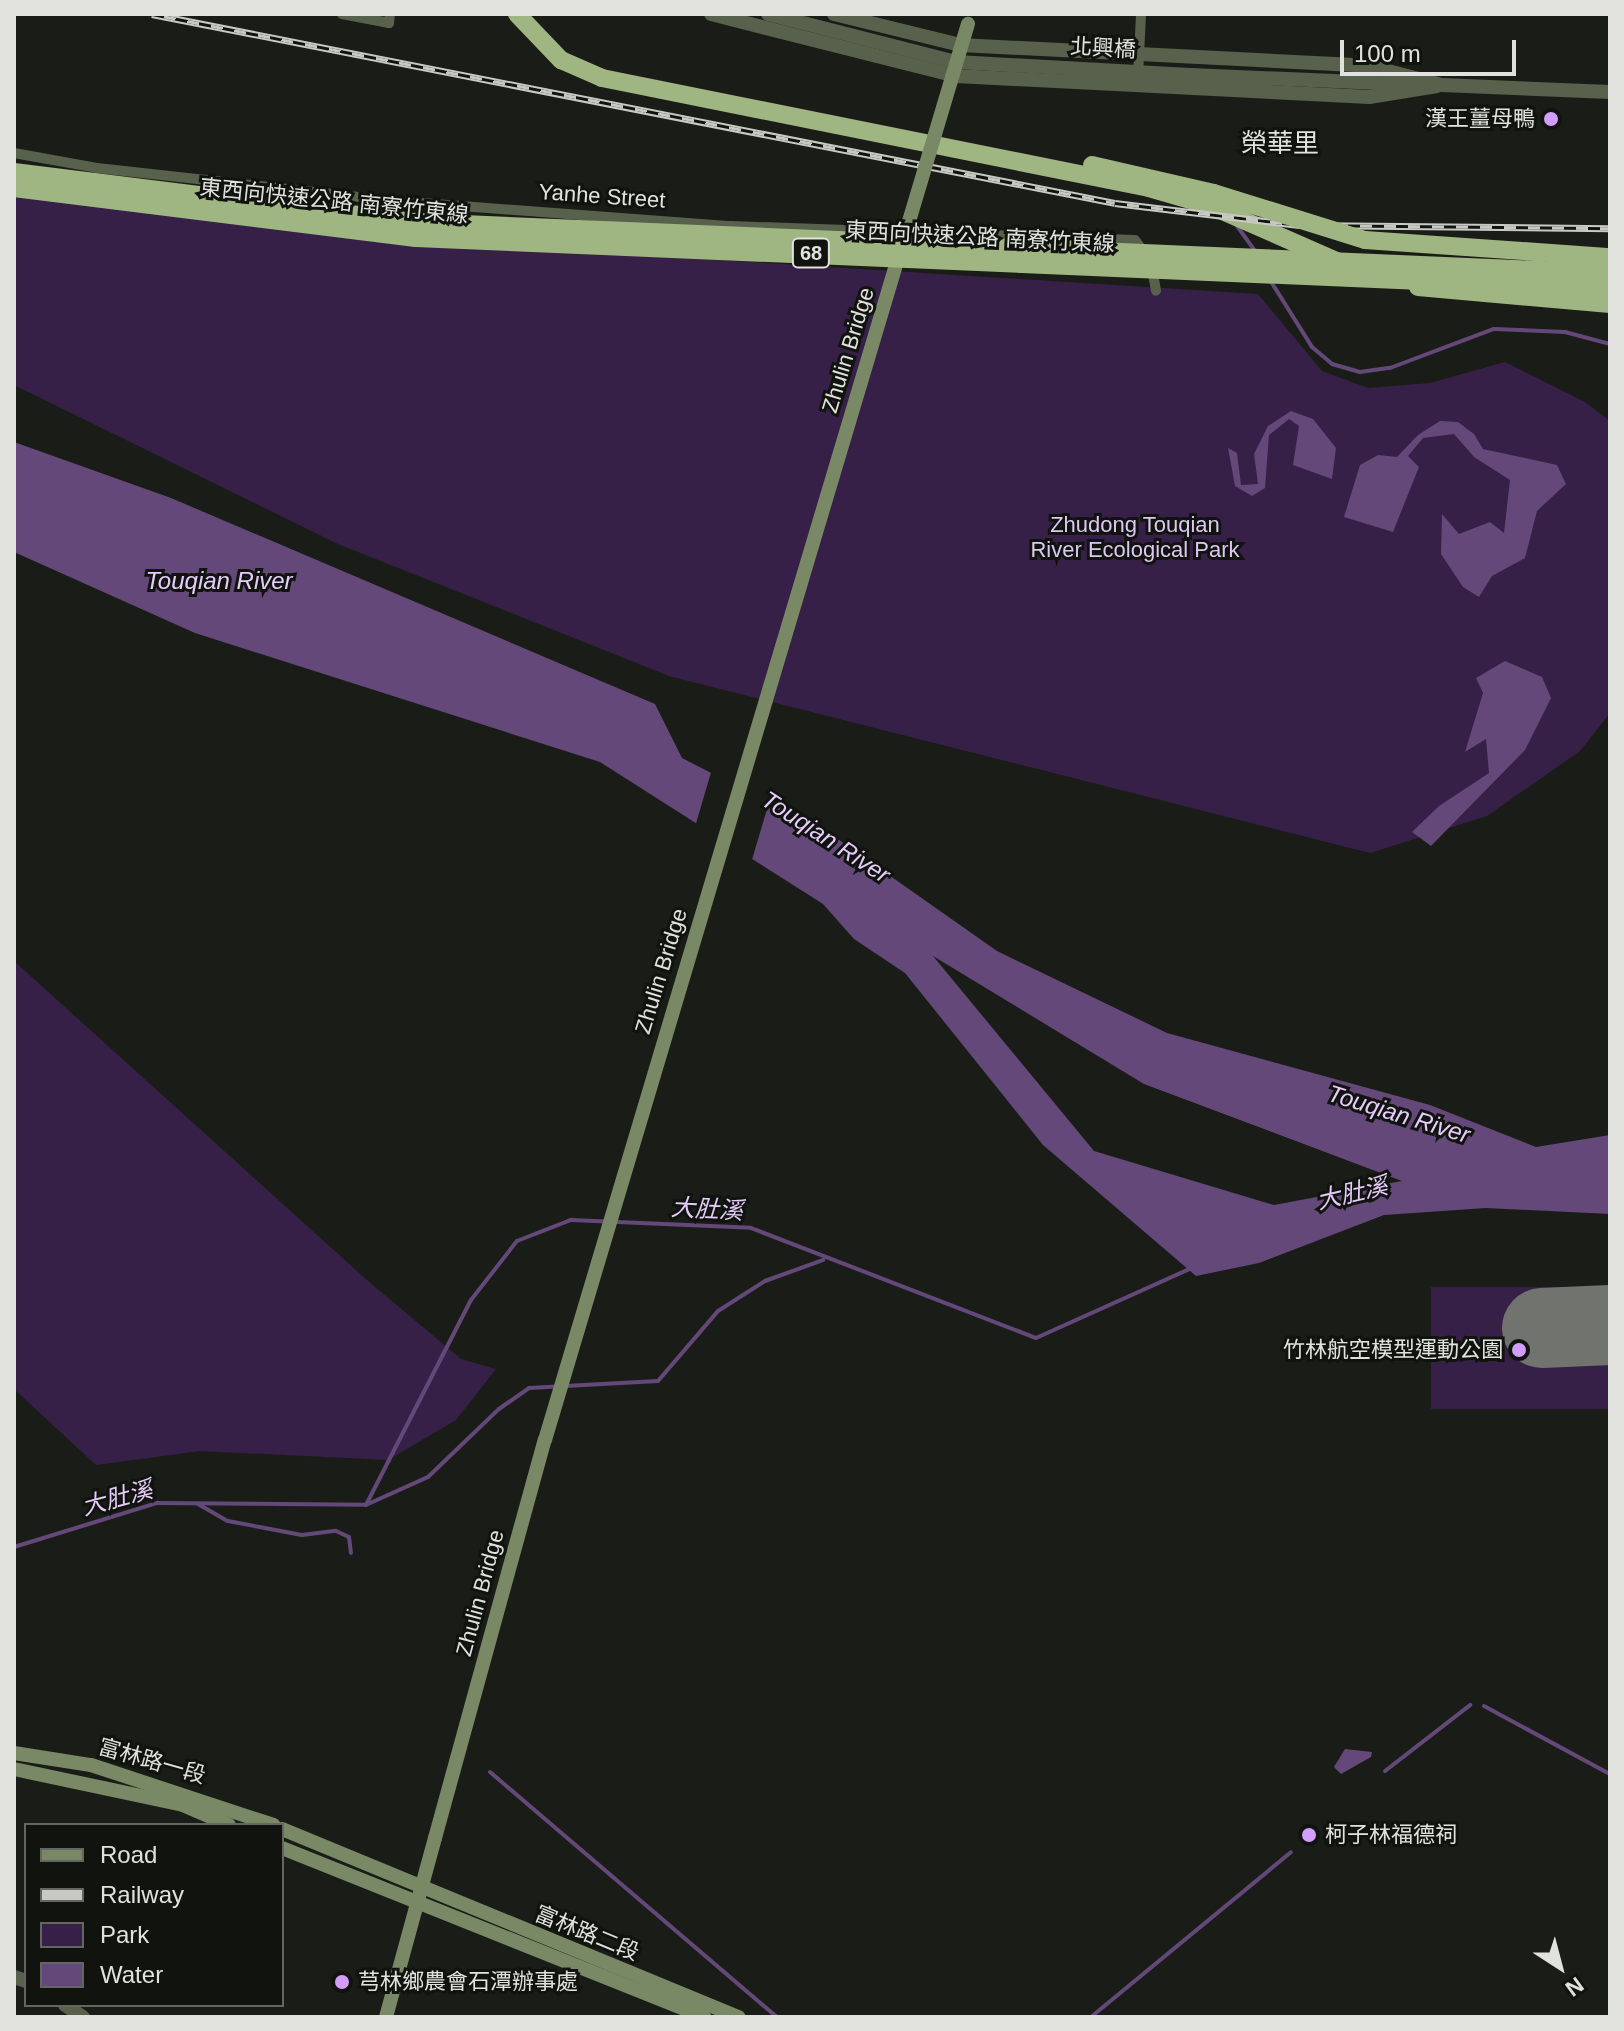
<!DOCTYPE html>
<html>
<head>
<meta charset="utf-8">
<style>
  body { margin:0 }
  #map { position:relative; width:1624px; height:2031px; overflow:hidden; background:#1a1d17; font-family:Helvetica,"Noto Sans TC",sans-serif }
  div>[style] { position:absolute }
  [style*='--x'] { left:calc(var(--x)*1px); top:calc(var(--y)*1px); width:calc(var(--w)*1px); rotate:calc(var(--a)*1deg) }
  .green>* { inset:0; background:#362047; transform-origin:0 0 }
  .water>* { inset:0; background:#634879 }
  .pier>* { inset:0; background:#1a1d17 }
  .stream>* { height:4px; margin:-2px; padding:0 2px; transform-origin:2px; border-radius:2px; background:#634879 }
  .runway>* { height:80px; margin:-40px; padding:0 40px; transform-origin:40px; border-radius:40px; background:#71736e }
  .minor>* { height:10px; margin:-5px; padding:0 5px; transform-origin:5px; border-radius:5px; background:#58614b }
  .tertiary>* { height:14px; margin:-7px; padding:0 7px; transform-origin:7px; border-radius:7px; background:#58614b }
  .secondary>* { height:14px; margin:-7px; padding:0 7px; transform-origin:7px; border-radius:7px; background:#7a8965 }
  .trunk>* { height:18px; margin:-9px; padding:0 9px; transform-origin:9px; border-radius:9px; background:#a0b682 }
  .rail>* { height:7px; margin-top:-3.5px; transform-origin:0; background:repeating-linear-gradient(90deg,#11140e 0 12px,#c8c9c5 0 24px); box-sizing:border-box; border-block:2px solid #c8c9c5 }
  .tertiary-bridge>* { height:14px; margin:-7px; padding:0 7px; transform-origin:7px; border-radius:7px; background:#58614b }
  .secondary-bridge>* { height:14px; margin:-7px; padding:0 7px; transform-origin:7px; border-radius:7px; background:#7a8965 }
  .trunk-bridge>* { height:18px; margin:-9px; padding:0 9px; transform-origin:9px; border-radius:9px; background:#a0b682 }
  .dots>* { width:22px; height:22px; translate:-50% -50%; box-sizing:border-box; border:4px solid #11140e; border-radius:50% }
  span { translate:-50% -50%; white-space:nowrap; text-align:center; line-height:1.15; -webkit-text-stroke:6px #11140e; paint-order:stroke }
  .shield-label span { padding:2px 6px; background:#11140e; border:2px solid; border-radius:6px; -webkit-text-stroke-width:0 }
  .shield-label { font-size:20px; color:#e1e2de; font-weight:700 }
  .street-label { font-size:22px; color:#e1e2de }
  .poi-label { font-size:22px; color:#e1e2de }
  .right { translate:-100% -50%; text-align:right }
  .left { translate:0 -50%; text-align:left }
  .park-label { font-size:22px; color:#dec6f4 }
  .water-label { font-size:24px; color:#e5ccfb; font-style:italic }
  .quarter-label { font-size:26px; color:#e0e4dc }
  .frame { position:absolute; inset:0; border:16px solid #e1e2de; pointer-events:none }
  .legend { position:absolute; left:24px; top:1823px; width:260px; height:184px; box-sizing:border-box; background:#11140e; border:2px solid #646661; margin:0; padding:10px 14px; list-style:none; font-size:24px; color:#e1e2de }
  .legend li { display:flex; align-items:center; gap:16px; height:40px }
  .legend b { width:40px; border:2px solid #646661 }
  .north { position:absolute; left:1520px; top:1927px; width:80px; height:80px; -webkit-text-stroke:6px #11140e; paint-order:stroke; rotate:144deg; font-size:22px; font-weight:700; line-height:32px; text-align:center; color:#e1e2de }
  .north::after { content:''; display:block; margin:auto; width:28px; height:36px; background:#e1e2de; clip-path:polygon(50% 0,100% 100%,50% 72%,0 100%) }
  .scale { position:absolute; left:1340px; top:40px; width:176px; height:36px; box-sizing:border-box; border:4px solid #e1e2de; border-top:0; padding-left:10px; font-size:24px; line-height:28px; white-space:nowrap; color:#e1e2de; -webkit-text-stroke:6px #11140e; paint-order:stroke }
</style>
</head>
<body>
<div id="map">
  <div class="green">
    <div style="clip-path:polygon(14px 185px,574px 251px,1258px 294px,1322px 371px,1368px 388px,1430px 383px,1505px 362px,1585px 402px,1610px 421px,1610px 713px,1580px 751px,1487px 816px,1370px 853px,669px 676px,338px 544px,14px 385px)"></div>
    <div style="clip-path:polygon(14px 961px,368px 1281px,461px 1359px,496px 1369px,456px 1420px,388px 1460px,200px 1451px,96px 1465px,14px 1389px)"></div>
    <div style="left:1610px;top:1287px;width:122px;height:179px;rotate:90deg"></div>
  </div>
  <div class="water">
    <div style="clip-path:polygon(1291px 411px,1313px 419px,1336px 448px,1332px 479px,1293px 465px,1299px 426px,1289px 419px,1269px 435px,1265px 488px,1252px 496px,1235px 486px,1228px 448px,1237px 453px,1241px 485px,1258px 484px,1254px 454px,1268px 426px)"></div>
    <div style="clip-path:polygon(1440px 421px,1458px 422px,1474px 434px,1483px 449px,1557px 465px,1566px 484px,1537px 511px,1525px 558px,1492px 576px,1479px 597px,1463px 587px,1441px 554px,1442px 514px,1459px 534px,1490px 522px,1504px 533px,1510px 480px,1474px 457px,1454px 434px,1423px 438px,1408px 456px,1419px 467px,1393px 532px,1344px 517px,1360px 465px,1378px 455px,1397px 457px,1418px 435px)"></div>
    <div style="clip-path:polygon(evenodd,14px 442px,171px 498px,655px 704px,682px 758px,832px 835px,997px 951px,1167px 1033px,1430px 1105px,1536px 1147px,1610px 1135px,1610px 1214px,1486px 1208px,1384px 1215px,1259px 1263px,1196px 1276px,1043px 1145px,905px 973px,854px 939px,823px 904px,600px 762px,195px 633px,14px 552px,14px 442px,933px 956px,1144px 1084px,1402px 1181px,1274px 1205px,1094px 1151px,933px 956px)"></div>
    <div style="clip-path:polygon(1505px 661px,1542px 677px,1551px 698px,1525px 750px,1431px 846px,1412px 832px,1439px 806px,1489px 773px,1486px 739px,1465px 752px,1483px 693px,1476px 678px)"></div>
    <div style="clip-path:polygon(1345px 1749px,1372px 1752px,1371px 1757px,1341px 1774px,1334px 1767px)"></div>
  </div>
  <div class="pier">
    <div style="clip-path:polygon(712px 769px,770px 799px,751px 863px,695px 827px)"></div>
  </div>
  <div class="stream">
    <div style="--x:1237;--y:226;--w:31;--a:54"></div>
    <div style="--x:1270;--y:280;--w:79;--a:57.9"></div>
    <div style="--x:1312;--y:347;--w:26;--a:40"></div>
    <div style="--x:1332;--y:364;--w:29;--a:16"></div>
    <div style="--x:1360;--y:372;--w:30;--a:-8"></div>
    <div style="--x:1390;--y:368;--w:111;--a:-20.6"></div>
    <div style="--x:1494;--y:329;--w:71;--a:2.4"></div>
    <div style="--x:1565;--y:332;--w:47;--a:14.9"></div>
    <div style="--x:198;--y:1504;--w:34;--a:30"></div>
    <div style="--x:228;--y:1521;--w:75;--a:10.7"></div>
    <div style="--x:302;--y:1535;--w:34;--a:-7"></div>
    <div style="--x:336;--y:1531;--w:14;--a:25"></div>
    <div style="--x:349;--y:1537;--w:16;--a:83"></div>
    <div style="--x:368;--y:1504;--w:66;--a:-24.2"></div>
    <div style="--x:428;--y:1477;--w:98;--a:-43.8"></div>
    <div style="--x:499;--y:1409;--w:37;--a:-35"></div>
    <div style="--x:529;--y:1388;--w:129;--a:-3.1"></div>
    <div style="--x:658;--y:1381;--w:92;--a:-49.4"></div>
    <div style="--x:718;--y:1311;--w:56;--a:-32.6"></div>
    <div style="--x:765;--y:1281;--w:62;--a:-19.9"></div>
    <div style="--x:14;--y:1547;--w:150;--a:-17.1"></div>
    <div style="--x:157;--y:1503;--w:209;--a:0.5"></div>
    <div style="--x:366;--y:1505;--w:230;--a:-62.9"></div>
    <div style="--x:471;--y:1300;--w:75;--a:-52.1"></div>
    <div style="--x:517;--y:1241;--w:58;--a:-21.3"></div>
    <div style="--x:571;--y:1220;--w:180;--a:2.5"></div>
    <div style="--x:751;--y:1228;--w:305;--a:21.1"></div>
    <div style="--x:1036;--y:1338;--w:171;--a:-24.2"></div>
    <div style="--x:1484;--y:1706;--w:143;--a:28.4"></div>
    <div style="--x:1385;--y:1771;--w:108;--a:-37.8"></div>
    <div style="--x:490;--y:1772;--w:377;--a:40.5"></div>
    <div style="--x:1091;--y:2017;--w:259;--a:-39.5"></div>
  </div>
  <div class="runway">
    <div style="--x:1542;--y:1328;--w:68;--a:-2.5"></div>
  </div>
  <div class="minor">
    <div style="--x:342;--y:14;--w:48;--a:10.8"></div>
    <div style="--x:389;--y:23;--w:9;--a:-84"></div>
    <div style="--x:1138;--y:76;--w:62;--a:-87.2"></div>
    <div style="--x:14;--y:153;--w:84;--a:10.2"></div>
    <div style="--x:97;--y:168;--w:300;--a:6.3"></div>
    <div style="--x:395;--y:201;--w:337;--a:4.3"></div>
    <div style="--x:731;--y:226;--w:404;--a:2"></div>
    <div style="--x:1135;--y:240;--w:17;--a:54"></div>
    <div style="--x:1152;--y:268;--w:23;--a:80"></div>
  </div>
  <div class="tertiary">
    <div style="--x:711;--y:14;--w:253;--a:14.2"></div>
    <div style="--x:956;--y:76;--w:414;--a:2.9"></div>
    <div style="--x:1369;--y:97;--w:69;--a:-9.2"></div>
    <div style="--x:768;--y:14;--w:195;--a:14.3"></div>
    <div style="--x:834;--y:14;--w:130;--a:13.8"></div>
    <div style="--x:960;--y:45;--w:410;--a:2.9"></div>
    <div style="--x:1369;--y:66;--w:75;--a:14.6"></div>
    <div style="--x:1442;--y:85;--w:168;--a:2.4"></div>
    <div style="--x:1190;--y:75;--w:219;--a:2.4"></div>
    <div style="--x:14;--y:1977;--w:13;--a:18"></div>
    <div style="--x:65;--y:2005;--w:22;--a:34"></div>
  </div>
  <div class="secondary">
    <div style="--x:14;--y:1753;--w:78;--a:8.9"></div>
    <div style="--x:91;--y:1765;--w:192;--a:18.2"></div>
    <div style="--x:14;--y:1769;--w:173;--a:12"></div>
    <div style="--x:183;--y:1805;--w:50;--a:23.5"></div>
    <div style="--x:282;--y:1829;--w:494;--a:22.4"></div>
    <div style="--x:282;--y:1848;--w:455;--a:21.8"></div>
    <div style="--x:386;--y:2017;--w:186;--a:-74.7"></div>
  </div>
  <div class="trunk">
    <div style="--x:517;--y:14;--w:64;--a:46.3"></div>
    <div style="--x:561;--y:60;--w:45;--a:23.7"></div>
    <div style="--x:602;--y:78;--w:558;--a:11.37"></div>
    <div style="--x:1149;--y:188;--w:65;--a:16.2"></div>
    <div style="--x:1211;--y:206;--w:137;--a:23.7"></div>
    <div style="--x:1418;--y:287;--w:193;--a:5.1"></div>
  </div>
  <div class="rail">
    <div style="--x:152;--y:14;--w:981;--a:11.1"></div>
    <div style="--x:1115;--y:203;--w:186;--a:6.8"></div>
    <div style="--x:1300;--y:225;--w:310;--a:0.6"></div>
  </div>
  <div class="tertiary-bridge">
    <div style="--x:957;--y:62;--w:233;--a:3.2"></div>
  </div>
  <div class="secondary-bridge">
    <div style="--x:435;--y:1838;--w:413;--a:-74.6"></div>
    <div style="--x:545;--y:1440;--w:1478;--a:-73.37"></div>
  </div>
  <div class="trunk-bridge">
    <div style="--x:1092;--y:165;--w:125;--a:12.9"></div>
    <div style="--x:1214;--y:193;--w:158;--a:17.3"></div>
    <div style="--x:1365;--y:240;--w:246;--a:4"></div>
    <div style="--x:14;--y:172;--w:406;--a:7.1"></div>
    <div style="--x:417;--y:222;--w:1194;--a:2.45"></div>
    <div style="--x:14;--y:188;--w:405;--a:7.1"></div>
    <div style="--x:416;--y:238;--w:1195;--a:2.45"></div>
  </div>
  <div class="dots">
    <div style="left:1551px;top:119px;background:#d29dfd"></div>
    <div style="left:1519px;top:1350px;background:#d29dfd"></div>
    <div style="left:1309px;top:1835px;background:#d29dfd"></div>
    <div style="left:342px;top:1982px;background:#d29dfd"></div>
  </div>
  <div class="shield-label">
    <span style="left:811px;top:253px">68</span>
  </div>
  <div class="street-label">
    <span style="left:1103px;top:48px;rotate:3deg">北興橋</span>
    <span style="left:602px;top:196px;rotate:4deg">Yanhe Street</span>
    <span style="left:334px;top:201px;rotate:6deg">東西向快速公路 南寮竹東線</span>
    <span style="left:980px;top:237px;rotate:3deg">東西向快速公路 南寮竹東線</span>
    <span style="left:848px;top:350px;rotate:-73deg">Zhulin Bridge</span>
    <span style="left:661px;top:971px;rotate:-73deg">Zhulin Bridge</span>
    <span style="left:480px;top:1593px;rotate:-75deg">Zhulin Bridge</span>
    <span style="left:152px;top:1761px;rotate:16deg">富林路一段</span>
    <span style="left:587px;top:1933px;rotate:22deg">富林路二段</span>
  </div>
  <div class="poi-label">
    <span class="right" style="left:1535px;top:119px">漢王薑母鴨</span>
    <span class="right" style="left:1503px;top:1350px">竹林航空模型運動公園</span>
    <span class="left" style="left:1325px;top:1835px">柯子林福德祠</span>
    <span class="left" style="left:358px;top:1982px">芎林鄉農會石潭辦事處</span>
  </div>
  <div class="park-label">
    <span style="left:1135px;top:537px">Zhudong Touqian<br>River Ecological Park</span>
  </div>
  <div class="water-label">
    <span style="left:219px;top:581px">Touqian River</span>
    <span style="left:826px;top:837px;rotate:33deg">Touqian River</span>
    <span style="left:1399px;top:1114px;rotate:17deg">Touqian River</span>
    <span style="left:1352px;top:1193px;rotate:-13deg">大肚溪</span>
    <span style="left:707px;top:1209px;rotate:3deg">大肚溪</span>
    <span style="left:117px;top:1498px;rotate:-15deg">大肚溪</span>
  </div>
  <div class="quarter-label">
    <span style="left:1280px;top:144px">榮華里</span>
  </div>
  <div class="frame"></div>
  <ul class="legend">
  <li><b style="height:10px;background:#7a8965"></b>Road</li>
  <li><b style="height:10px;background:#c8c9c5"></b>Railway</li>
  <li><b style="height:22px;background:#362047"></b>Park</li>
  <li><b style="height:22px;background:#634879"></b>Water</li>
  </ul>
  <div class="north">N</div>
  <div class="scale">100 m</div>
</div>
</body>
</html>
